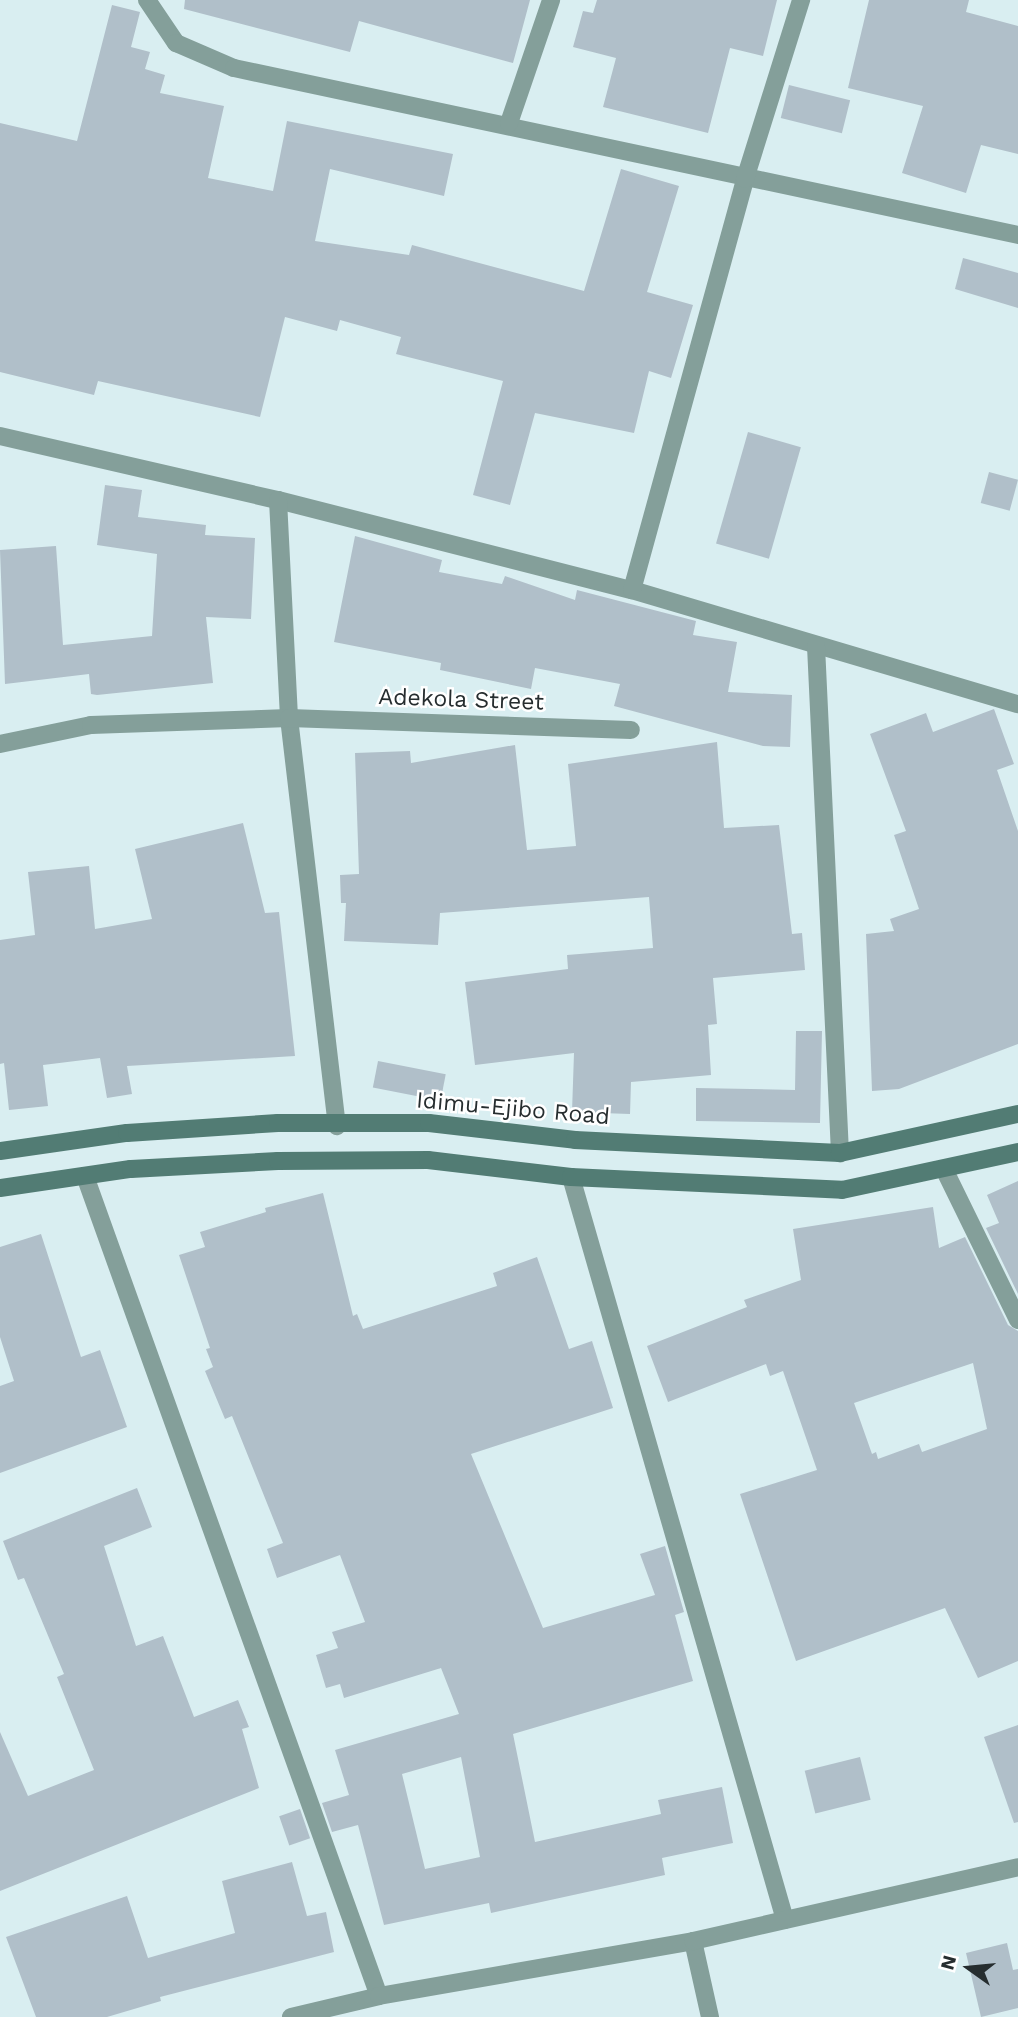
<!DOCTYPE html>
<html>
<head>
<meta charset="utf-8">
<style>
  body { margin:0 }
  #map { position:relative; width:1018px; height:2017px; overflow:hidden; background:#d9eef1; font-family:"Work Sans",sans-serif }
  div>[style] { position:absolute }
  [style*='--x'] { left:calc(var(--x)*1px); top:calc(var(--y)*1px); width:calc(var(--w)*1px); rotate:calc(var(--a)*1deg) }
  .building>* { inset:0; background:#b0bfc9; transform-origin:0 0 }
  .street>* { height:18px; margin:-9px; padding:0 9px; transform-origin:9px; border-radius:9px; background:#849f9a }
  .secondary>* { height:18px; margin:-9px; padding:0 9px; transform-origin:9px; border-radius:9px; background:#527c74 }
  span { translate:-50% -50%; white-space:nowrap; text-align:center; line-height:1.15; -webkit-text-stroke:5px #fff; paint-order:stroke }
  .street-label { font-size:23px; color:#262d2f }
  .north { position:absolute; left:934px; top:1933px; width:70px; height:70px; -webkit-text-stroke:5px #fff; paint-order:stroke; rotate:285deg; font-size:19px; font-weight:700; line-height:28px; text-align:center; color:#262d2f }
  .north::after { content:''; display:block; margin:auto; width:24px; height:32px; background:#262d2f; clip-path:polygon(50% 0,100% 100%,50% 72%,0 100%) }
</style>
</head>
<body>
<div id="map">
  <div class="building">
    <div style="clip-path:polygon(185px 0,530px 0,513px 63px,359px 21px,350px 52px,184px 9px)"></div>
    <div style="clip-path:polygon(597px 0,777px 0,763px 56px,730px 48px,708px 133px,603px 107px,616px 58px,573px 47px,583px 11px,593px 13px)"></div>
    <div style="clip-path:polygon(869px 0,969px 0,966px 12px,1018px 26px,1018px 154px,981px 145px,966px 193px,902px 173px,923px 106px,848px 88px)"></div>
    <div style="clip-path:polygon(112px 5px,140px 12px,131px 47px,150px 52px,145px 69px,165px 75px,160px 93px,224px 106px,208px 178px,273px 191px,287px 121px,453px 154px,444px 196px,330px 169px,315px 241px,409px 255px,412px 245px,584px 291px,621px 169px,679px 186px,647px 292px,693px 305px,671px 378px,649px 371px,634px 433px,535px 413px,510px 505px,473px 495px,503px 381px,396px 354px,401px 337px,340px 320px,337px 331px,285px 317px,260px 417px,98px 381px,94px 395px,0 372px,0 123px,77px 141px)"></div>
    <div style="left:789px;top:85px;width:63px;height:34px;rotate:14deg"></div>
    <div style="clip-path:polygon(963px 258px,1018px 273px,1018px 308px,955px 289px)"></div>
    <div style="left:748px;top:432px;width:55px;height:116px;rotate:16deg"></div>
    <div style="left:989px;top:472px;width:30px;height:32px;rotate:15deg"></div>
    <div style="clip-path:polygon(105px 485px,142px 490px,138px 517px,206px 525px,205px 535px,255px 538px,251px 619px,206px 617px,213px 683px,97px 695px,91px 694px,89px 674px,5px 684px,0 550px,56px 546px,63px 645px,152px 636px,157px 554px,97px 545px)"></div>
    <div style="clip-path:polygon(355px 536px,442px 560px,439px 572px,502px 584px,505px 576px,575px 600px,577px 590px,696px 621px,693px 635px,737px 642px,728px 692px,792px 695px,790px 747px,763px 746px,614px 706px,620px 684px,535px 668px,531px 689px,440px 670px,441px 663px,334px 642px)"></div>
    <div style="clip-path:polygon(994px 709px,1014px 764px,997px 770px,1018px 831px,1018px 1044px,899px 1089px,872px 1091px,866px 934px,894px 931px,890px 919px,919px 909px,894px 835px,906px 831px,870px 734px,926px 713px,933px 732px)"></div>
    <div style="clip-path:polygon(717px 742px,724px 828px,779px 825px,792px 934px,802px 933px,805px 970px,713px 978px,717px 1024px,708px 1025px,711px 1075px,631px 1082px,630px 1114px,572px 1112px,574px 1053px,475px 1065px,465px 982px,568px 969px,567px 955px,653px 948px,649px 897px,440px 913px,438px 945px,344px 941px,346px 903px,341px 903px,340px 875px,359px 874px,355px 753px,410px 751px,411px 763px,515px 745px,527px 850px,576px 846px,568px 764px)"></div>
    <div style="clip-path:polygon(243px 823px,265px 913px,279px 912px,295px 1056px,127px 1066px,132px 1094px,107px 1098px,100px 1058px,43px 1065px,48px 1106px,9px 1110px,4px 1063px,0 1064px,0 940px,35px 935px,28px 872px,89px 866px,95px 929px,152px 919px,135px 849px)"></div>
    <div style="clip-path:polygon(796px 1031px,822px 1031px,820px 1123px,696px 1121px,696px 1088px,795px 1090px)"></div>
    <div style="left:378px;top:1061px;width:69px;height:27px;rotate:11deg"></div>
    <div style="clip-path:polygon(1018px 1181px,1018px 1294px,986px 1228px,999px 1223px,987px 1195px)"></div>
    <div style="clip-path:polygon(evenodd,323px 1193px,353px 1316px,357px 1314px,363px 1329px,497px 1286px,493px 1273px,537px 1257px,569px 1349px,592px 1341px,613px 1408px,471px 1454px,543px 1628px,655px 1595px,640px 1554px,665px 1546px,684px 1612px,675px 1615px,693px 1681px,513px 1734px,535px 1842px,661px 1814px,658px 1800px,722px 1787px,733px 1843px,662px 1858px,665px 1875px,491px 1913px,489px 1903px,384px 1925px,358px 1825px,332px 1832px,322px 1803px,349px 1795px,335px 1750px,459px 1714px,441px 1668px,344px 1698px,340px 1684px,326px 1688px,316px 1655px,338px 1648px,332px 1632px,365px 1622px,340px 1555px,277px 1578px,267px 1549px,283px 1543px,232px 1416px,225px 1419px,205px 1371px,213px 1367px,206px 1349px,210px 1348px,179px 1255px,205px 1247px,200px 1232px,266px 1212px,265px 1208px,323px 1193px,461px 1757px,480px 1857px,425px 1869px,402px 1774px,461px 1757px)"></div>
    <div style="clip-path:polygon(evenodd,933px 1207px,939px 1248px,965px 1237px,1008px 1325px,1018px 1331px,1018px 1661px,978px 1678px,945px 1608px,796px 1661px,740px 1494px,817px 1470px,783px 1371px,770px 1376px,766px 1364px,668px 1402px,647px 1346px,747px 1307px,744px 1300px,801px 1280px,793px 1229px,933px 1207px,973px 1363px,987px 1429px,922px 1452px,919px 1444px,878px 1459px,876px 1452px,872px 1454px,854px 1403px,973px 1363px)"></div>
    <div style="clip-path:polygon(41px 1234px,81px 1357px,100px 1350px,127px 1427px,0 1473px,0 1386px,14px 1381px,0 1337px,0 1247px)"></div>
    <div style="clip-path:polygon(137px 1488px,152px 1527px,104px 1546px,136px 1646px,163px 1636px,194px 1717px,238px 1700px,249px 1727px,242px 1729px,259px 1788px,0 1891px,0 1732px,28px 1796px,94px 1770px,57px 1677px,64px 1674px,24px 1578px,18px 1580px,3px 1541px)"></div>
    <div style="clip-path:polygon(1018px 1725px,1018px 1822px,1014px 1823px,984px 1737px)"></div>
    <div style="left:860px;top:1757px;width:44px;height:57px;rotate:76deg"></div>
    <div style="left:300px;top:1809px;width:31px;height:22px;rotate:71deg"></div>
    <div style="clip-path:polygon(292px 1862px,307px 1916px,326px 1912px,334px 1952px,160px 1997px,161px 2001px,107px 2017px,36px 2017px,6px 1937px,127px 1896px,148px 1958px,235px 1933px,222px 1881px)"></div>
    <div style="clip-path:polygon(1007px 1943px,1013px 1970px,1018px 1969px,1018px 2008px,981px 2017px,966px 1953px)"></div>
  </div>
  <div class="street">
    <div style="--x:147;--y:0;--w:52;--a:56"></div>
    <div style="--x:176;--y:43;--w:63;--a:23.3"></div>
    <div style="--x:234;--y:68;--w:802;--a:12.02"></div>
    <div style="--x:509;--y:123;--w:130;--a:-71.1"></div>
    <div style="--x:0;--y:436;--w:285;--a:13"></div>
    <div style="--x:278;--y:500;--w:365;--a:14.3"></div>
    <div style="--x:632;--y:590;--w:402;--a:16.5"></div>
    <div style="--x:278;--y:500;--w:218;--a:87.1"></div>
    <div style="--x:289;--y:718;--w:411;--a:83.3"></div>
    <div style="--x:632;--y:590;--w:426;--a:-74.6"></div>
    <div style="--x:745;--y:179;--w:188;--a:-72.6"></div>
    <div style="--x:816;--y:646;--w:508;--a:87.29"></div>
    <div style="--x:0;--y:744;--w:93;--a:-11.8"></div>
    <div style="--x:91;--y:725;--w:198;--a:-2"></div>
    <div style="--x:289;--y:718;--w:342;--a:2"></div>
    <div style="--x:945;--y:1171;--w:166;--a:63.9"></div>
    <div style="--x:85;--y:1176;--w:871;--a:70.28"></div>
    <div style="--x:571;--y:1177;--w:773;--a:73.93"></div>
    <div style="--x:693;--y:1941;--w:78;--a:77.4"></div>
    <div style="--x:291;--y:2017;--w:90;--a:-13.4"></div>
    <div style="--x:379;--y:1996;--w:319;--a:-9.9"></div>
    <div style="--x:693;--y:1941;--w:333;--a:-12.8"></div>
  </div>
  <div class="secondary">
    <div style="--x:0;--y:1151;--w:128;--a:-8.1"></div>
    <div style="--x:127;--y:1133;--w:151;--a:-3.8"></div>
    <div style="--x:278;--y:1123;--w:151;--a:0"></div>
    <div style="--x:429;--y:1123;--w:147;--a:6.6"></div>
    <div style="--x:575;--y:1140;--w:265;--a:2.8"></div>
    <div style="--x:840;--y:1153;--w:182;--a:-12.4"></div>
    <div style="--x:0;--y:1188;--w:132;--a:-8.3"></div>
    <div style="--x:131;--y:1169;--w:147;--a:-3.1"></div>
    <div style="--x:278;--y:1161;--w:150;--a:-0.4"></div>
    <div style="--x:428;--y:1160;--w:144;--a:6.8"></div>
    <div style="--x:571;--y:1177;--w:271;--a:2.7"></div>
    <div style="--x:842;--y:1190;--w:180;--a:-12.2"></div>
  </div>
  <div class="street-label">
    <span style="left:461px;top:700px;rotate:2deg">Adekola Street</span>
    <span style="left:513px;top:1109px;rotate:5deg">Idimu-Ejibo Road</span>
  </div>
  <div class="north">N</div>
</div>
</body>
</html>
